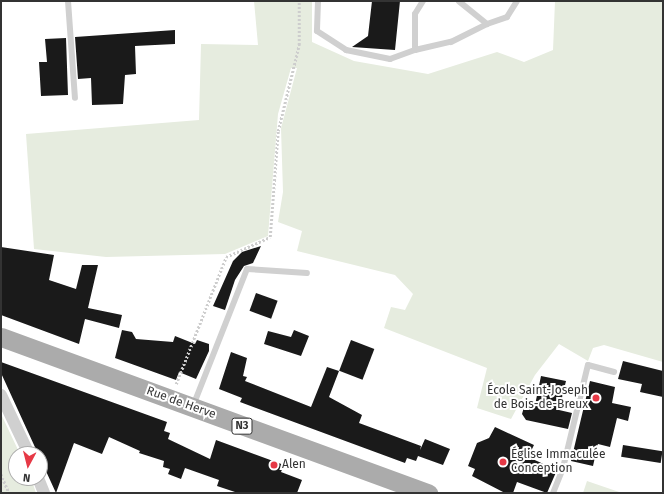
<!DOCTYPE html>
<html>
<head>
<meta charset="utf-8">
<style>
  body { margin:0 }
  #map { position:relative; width:664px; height:494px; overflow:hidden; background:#fff; font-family:"Fira Sans",sans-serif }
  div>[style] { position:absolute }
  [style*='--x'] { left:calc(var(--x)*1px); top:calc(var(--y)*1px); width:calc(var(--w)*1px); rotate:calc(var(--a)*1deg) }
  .green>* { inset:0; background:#e6ecdf }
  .building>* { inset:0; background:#1a1a1a; transform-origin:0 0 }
  .path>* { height:2.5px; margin-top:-1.25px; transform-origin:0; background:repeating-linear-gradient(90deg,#cdcdcd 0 2px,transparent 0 4px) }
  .service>* { height:6px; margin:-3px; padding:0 3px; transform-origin:3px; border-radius:3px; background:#d0d0d0 }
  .minor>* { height:12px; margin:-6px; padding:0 6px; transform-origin:6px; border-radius:6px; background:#d0d0d0 }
  .primary>* { height:19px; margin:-9.5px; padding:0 9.5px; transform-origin:9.5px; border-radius:9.5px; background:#ababab }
  .dots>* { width:11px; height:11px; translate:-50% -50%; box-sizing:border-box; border:2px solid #fff; border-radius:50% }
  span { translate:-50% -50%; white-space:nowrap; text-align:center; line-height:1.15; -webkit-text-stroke:4px #fff; paint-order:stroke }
  .shield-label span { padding:1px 3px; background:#fff; border:1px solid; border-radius:3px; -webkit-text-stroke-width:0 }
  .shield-label { font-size:11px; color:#333; font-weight:700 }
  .poi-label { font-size:12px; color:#333 }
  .right { translate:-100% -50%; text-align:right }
  .left { translate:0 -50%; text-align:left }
  .street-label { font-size:12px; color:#333 }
  .frame { position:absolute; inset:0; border:2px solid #333; pointer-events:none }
  .north { position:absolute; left:8px; top:446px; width:40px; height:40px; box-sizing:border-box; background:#fff; border:1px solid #adadad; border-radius:50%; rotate:187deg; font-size:11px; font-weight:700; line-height:16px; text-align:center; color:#333 }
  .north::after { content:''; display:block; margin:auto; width:14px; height:18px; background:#e63946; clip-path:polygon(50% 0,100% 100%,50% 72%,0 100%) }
</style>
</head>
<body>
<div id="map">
  <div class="green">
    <div style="clip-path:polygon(254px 1px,312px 1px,312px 42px,354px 61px,428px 74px,497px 52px,524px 62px,553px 50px,555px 1px,663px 1px,663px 362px,604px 345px,593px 348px,588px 361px,559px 344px,535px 375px,511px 419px,477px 408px,487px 368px,384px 328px,391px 307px,405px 310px,413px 294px,395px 275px,297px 251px,302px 231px,278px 222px,283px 192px,281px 128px,297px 68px,291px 68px,278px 114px,268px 236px,225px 254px,106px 257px,34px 249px,26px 134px,199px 120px,201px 44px,258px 45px)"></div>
    <div style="clip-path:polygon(1px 414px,20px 454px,16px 454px,16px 478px,31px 478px,36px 493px,1px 493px)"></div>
    <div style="clip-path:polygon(587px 481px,622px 493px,583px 493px)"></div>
  </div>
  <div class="building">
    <div style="clip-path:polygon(372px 1px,400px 1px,395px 50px,352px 47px,368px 36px)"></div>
    <div style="clip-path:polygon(175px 30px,175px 44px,135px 46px,136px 74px,125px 75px,123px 104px,92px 105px,91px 78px,78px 79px,75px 37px)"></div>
    <div style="clip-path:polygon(66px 38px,68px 95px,41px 96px,39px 62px,47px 62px,45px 39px)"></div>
    <div style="clip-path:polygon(261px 246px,253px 263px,244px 266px,235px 280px,225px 310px,213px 306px,233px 261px,242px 252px)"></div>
    <div style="clip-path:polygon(1px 247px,54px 255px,49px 280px,76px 289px,82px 265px,98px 265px,88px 308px,122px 315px,119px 328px,85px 319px,79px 344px,1px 315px)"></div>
    <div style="left:256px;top:293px;width:23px;height:19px;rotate:20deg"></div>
    <div style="clip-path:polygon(122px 330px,132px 332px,136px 339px,173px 342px,175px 336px,195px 344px,197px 340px,209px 344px,209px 351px,196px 379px,179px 372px,176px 380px,115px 358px)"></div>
    <div style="clip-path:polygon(294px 330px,309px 336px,301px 356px,264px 344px,268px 331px,291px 337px)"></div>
    <div style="left:351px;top:340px;width:25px;height:33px;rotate:21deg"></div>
    <div style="clip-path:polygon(231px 352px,247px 358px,243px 376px,247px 377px,245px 381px,311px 407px,327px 367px,339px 371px,329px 397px,362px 415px,359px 423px,421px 446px,420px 450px,425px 439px,450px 449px,443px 465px,418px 456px,416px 461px,407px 458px,405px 463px,240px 402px,242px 398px,219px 389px)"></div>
    <div style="clip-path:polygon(623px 361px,663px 371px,663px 397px,640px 392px,642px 384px,618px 379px)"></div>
    <div style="clip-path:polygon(1px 362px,167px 422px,164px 431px,170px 433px,168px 439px,210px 459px,216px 440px,284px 465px,281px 472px,302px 480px,297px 493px,238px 493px,217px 486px,219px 480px,185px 468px,181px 479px,168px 474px,170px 469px,163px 467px,164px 461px,139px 453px,140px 451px,109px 437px,102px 454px,74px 443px,56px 493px,1px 373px)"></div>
    <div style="clip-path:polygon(541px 376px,566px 381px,559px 410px,572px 413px,568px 429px,526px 420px,522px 414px,524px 407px,535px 405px)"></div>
    <div style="clip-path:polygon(590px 381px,615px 387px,612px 403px,631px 407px,628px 421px,617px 418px,610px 447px,598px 444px,593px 466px,571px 461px)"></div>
    <div style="clip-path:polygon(495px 427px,534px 445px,528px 457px,557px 470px,547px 493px,517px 482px,513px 493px,505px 493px,472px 476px,475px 469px,468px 466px,477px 443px,489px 438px)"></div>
    <div style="left:623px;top:445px;width:40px;height:12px;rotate:9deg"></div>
  </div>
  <div class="path">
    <div style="--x:176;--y:384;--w:136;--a:-68.5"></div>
    <div style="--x:226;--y:257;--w:48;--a:-24.4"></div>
    <div style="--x:270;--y:237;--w:106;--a:-85.7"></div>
    <div style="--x:278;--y:131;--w:89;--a:-76.3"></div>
    <div style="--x:299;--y:45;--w:44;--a:-90"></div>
    <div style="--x:1;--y:474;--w:21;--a:67"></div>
  </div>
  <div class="service">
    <div style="--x:68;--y:1;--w:97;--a:85.9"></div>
    <div style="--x:318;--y:1;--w:30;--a:92"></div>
    <div style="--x:317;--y:31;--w:35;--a:33"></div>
    <div style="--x:346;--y:50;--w:45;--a:11.6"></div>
    <div style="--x:390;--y:59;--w:27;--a:-20"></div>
    <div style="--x:423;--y:1;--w:15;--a:122"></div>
    <div style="--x:415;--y:14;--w:36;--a:90"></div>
    <div style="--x:415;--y:50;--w:37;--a:-13"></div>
    <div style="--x:451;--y:42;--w:40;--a:-26.6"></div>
    <div style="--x:487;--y:24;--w:36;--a:-141"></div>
    <div style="--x:487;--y:24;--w:21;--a:-19"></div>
    <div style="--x:507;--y:17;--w:19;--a:-58"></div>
    <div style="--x:193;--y:406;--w:147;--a:-68.5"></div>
    <div style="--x:247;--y:269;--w:60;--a:3.8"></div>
    <div style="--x:553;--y:493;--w:27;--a:-68"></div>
    <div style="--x:563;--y:468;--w:106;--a:-76.4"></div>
    <div style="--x:588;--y:365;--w:27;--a:15"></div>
  </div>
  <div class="minor">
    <div style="--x:1;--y:395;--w:65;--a:64.6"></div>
    <div style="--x:38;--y:478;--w:16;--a:68"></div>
  </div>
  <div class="primary">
    <div style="--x:1;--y:337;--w:455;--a:20.1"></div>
  </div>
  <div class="dots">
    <div style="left:596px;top:398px;background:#e63946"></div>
    <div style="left:503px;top:462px;background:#e63946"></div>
    <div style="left:274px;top:465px;background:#e63946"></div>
  </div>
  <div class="shield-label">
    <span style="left:242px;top:426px">N3</span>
  </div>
  <div class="poi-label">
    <span class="right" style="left:588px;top:398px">École Saint-Joseph<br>de Bois-de-Breux</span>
    <span class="left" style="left:511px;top:462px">Église Immaculée<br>Conception</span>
    <span class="left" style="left:282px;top:465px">Alen</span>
  </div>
  <div class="street-label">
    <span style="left:181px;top:403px;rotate:20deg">Rue de Herve</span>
  </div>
  <div class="frame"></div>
  <div class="north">N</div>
</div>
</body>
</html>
